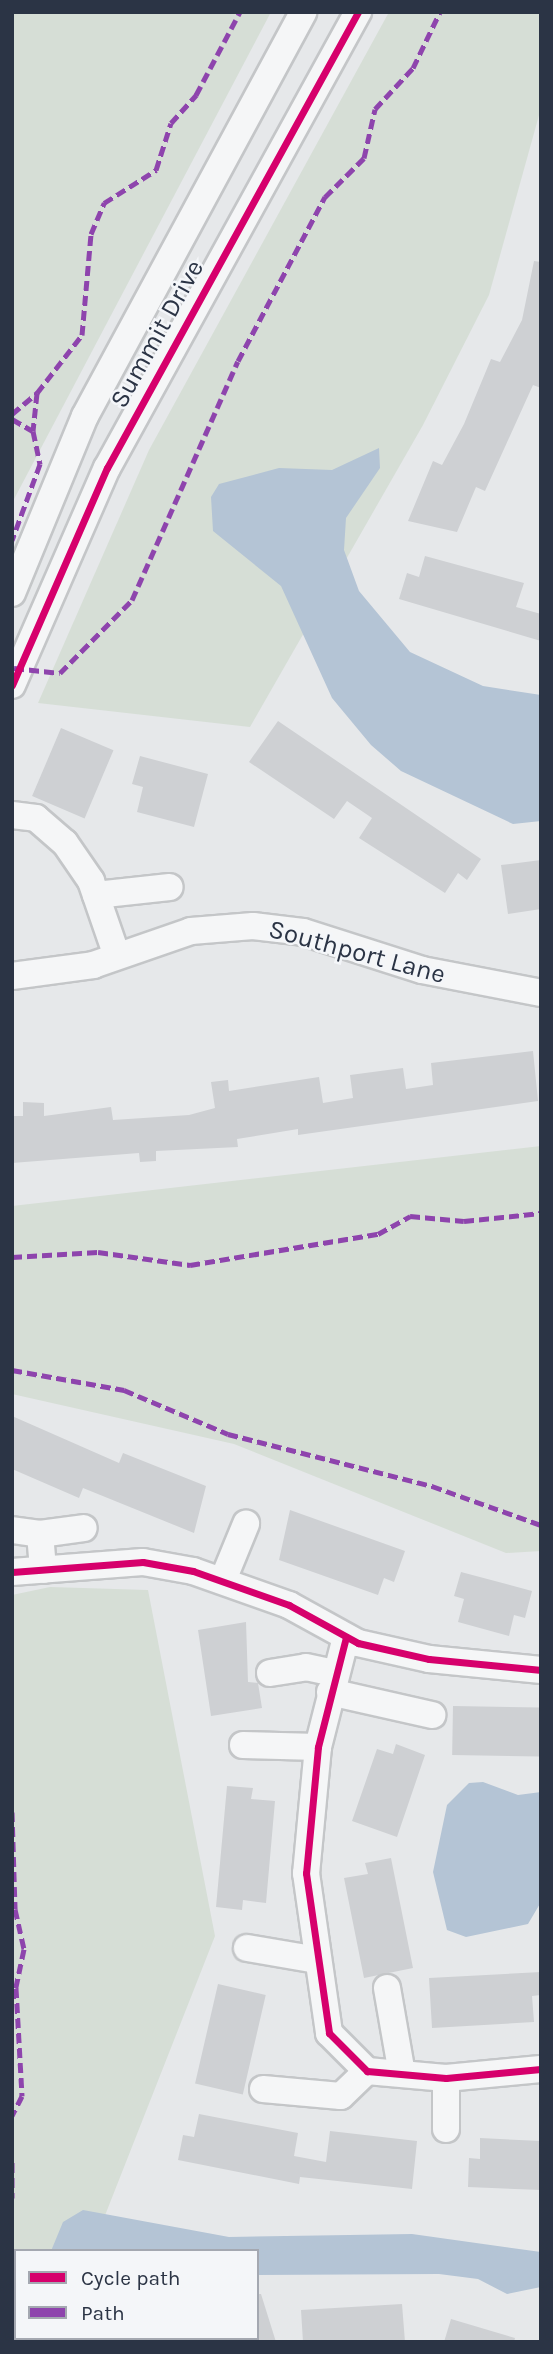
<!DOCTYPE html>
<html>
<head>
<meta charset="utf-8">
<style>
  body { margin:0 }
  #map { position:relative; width:553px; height:2354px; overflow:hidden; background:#e6e8ea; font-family:Karla,sans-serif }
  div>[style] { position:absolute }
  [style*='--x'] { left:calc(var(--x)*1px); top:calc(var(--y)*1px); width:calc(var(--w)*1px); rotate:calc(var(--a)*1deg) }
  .green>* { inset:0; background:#d6ded6 }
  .water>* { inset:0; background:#b4c4d5 }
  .building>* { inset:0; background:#ced0d3; transform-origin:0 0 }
  .roads { filter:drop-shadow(2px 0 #c4c6c8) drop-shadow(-2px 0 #c4c6c8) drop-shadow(0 2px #c4c6c8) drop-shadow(0 -2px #c4c6c8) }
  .minor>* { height:26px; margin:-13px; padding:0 13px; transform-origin:13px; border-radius:13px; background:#f5f6f7 }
  .quiet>* { height:5px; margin-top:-2.5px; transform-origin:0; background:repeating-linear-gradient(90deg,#8e44ad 0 10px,transparent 0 15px) }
  .cycleway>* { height:7px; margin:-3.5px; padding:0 3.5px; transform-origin:3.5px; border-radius:3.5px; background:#d6006c }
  span { translate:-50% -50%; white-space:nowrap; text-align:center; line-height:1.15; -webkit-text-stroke:5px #f4f6f9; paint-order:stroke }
  .street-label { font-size:26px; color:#2b3445 }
  .frame { position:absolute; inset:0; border:14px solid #2b3445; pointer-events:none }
  .legend { position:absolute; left:14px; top:2249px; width:245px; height:91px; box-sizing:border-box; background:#f4f6f9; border:2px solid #a4a8b1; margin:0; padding:9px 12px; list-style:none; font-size:21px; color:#2b3445 }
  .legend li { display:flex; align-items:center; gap:14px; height:35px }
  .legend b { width:35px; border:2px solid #a4a8b1 }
</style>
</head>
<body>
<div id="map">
  <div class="green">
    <div style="clip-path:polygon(12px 12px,271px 12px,12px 503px)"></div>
    <div style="clip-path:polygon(389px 12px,541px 12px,541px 108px,489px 295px,423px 425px,250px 727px,38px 703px,149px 450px)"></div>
    <div style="clip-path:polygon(541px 1146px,541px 1551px,506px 1553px,234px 1444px,12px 1394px,12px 1206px)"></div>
    <div style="clip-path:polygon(50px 1587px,148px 1590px,215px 1936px,91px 2251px,16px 2251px,16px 2338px,54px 2338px,12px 2342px,12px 1595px)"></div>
  </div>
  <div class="water">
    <div style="clip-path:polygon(379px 448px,380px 468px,346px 518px,344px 550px,359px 591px,410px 652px,483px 686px,541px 695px,541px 821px,513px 824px,401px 771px,371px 745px,332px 698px,281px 586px,213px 531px,211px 497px,219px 484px,279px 468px,332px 470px)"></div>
    <div style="clip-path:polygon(483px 1782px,518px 1795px,541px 1792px,541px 1902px,528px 1924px,466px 1937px,447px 1930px,433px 1872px,447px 1805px,469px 1783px)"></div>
    <div style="clip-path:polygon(83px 2210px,229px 2237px,412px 2234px,541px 2252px,541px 2287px,507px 2294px,478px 2279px,439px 2274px,257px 2275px,257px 2251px,51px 2251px,63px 2222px)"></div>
  </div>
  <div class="building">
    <div style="clip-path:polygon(534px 261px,541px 262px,541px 388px,533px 385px,485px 491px,476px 487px,457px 532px,408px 521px,433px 461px,442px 465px,464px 424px,491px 359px,500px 362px,522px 320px)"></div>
    <div style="clip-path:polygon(425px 556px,524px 583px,516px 607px,541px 614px,541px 641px,399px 599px,407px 573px,419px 577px)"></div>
    <div style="clip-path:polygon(278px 721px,481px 859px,467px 880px,458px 873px,445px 893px,359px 838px,372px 818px,347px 801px,334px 819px,249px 762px)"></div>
    <div style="left:61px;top:728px;width:57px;height:74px;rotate:23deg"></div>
    <div style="clip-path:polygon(140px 756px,208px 774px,194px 827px,137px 812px,143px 787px,132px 784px)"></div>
    <div style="clip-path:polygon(541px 860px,541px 909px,508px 914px,501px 865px)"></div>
    <div style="clip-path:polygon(533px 1051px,538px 1101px,298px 1135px,298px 1129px,237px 1139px,238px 1147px,156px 1151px,156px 1161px,140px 1162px,139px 1153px,12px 1163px,12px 1116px,23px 1116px,23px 1102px,44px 1103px,44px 1116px,111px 1107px,113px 1120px,189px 1115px,215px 1108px,211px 1082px,228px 1080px,229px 1091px,319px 1077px,323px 1103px,353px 1098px,350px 1075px,403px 1068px,406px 1089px,433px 1085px,431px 1063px)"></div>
    <div style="clip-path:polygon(12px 1416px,119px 1463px,123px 1453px,206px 1486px,194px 1533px,83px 1488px,79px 1498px,12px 1469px)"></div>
    <div style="clip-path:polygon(290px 1510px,405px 1551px,394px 1582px,384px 1578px,378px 1595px,279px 1560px)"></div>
    <div style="clip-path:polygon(461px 1572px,532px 1591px,525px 1618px,514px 1615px,509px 1636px,458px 1622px,464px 1599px,454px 1596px)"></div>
    <div style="clip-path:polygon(246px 1622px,248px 1682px,258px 1683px,262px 1708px,211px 1716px,198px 1630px)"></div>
    <div style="left:453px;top:1706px;width:87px;height:49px;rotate:1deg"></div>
    <div style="clip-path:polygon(396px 1744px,425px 1755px,397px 1837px,352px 1821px,377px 1749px,393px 1754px)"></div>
    <div style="clip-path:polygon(227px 1786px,253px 1788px,251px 1799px,275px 1801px,266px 1903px,243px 1900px,242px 1910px,216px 1907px)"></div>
    <div style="clip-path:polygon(391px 1858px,413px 1968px,364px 1978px,344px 1878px,368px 1874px,365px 1863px)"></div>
    <div style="clip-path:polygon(541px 1972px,541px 1995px,532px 1996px,534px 2022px,432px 2028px,429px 1978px)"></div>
    <div style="left:218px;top:1984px;width:49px;height:102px;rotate:13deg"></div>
    <div style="clip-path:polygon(199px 2114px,298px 2133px,294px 2156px,326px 2162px,330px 2131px,417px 2141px,412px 2189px,300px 2177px,299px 2184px,178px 2160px,183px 2135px,194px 2137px)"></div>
    <div style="clip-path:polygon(480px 2138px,541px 2141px,541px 2190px,468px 2187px,469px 2158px,480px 2159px)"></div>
    <div style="clip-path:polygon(257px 2294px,261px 2294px,276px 2342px,257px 2342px)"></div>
    <div style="clip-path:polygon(402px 2304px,405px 2342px,303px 2342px,301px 2310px)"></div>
    <div style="clip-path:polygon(451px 2319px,515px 2338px,514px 2342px,444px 2342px)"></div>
  </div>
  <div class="roads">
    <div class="minor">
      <div style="--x:12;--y:593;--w:191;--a:-67.6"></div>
      <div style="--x:85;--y:416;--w:459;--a:-61.6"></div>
      <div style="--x:12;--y:685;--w:237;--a:-66.4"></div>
      <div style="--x:107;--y:468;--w:521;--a:-61.17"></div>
      <div style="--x:12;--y:815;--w:24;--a:7"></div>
      <div style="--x:36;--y:818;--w:38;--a:41"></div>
      <div style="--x:65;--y:843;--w:46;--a:55.6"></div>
      <div style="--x:91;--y:881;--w:79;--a:70.9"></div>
      <div style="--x:96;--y:895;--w:74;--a:-6.2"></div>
      <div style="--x:12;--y:976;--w:82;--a:-7.7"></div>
      <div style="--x:93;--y:965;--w:104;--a:-19.1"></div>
      <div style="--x:191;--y:931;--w:62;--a:-4.6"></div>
      <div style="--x:253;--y:926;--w:50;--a:6.8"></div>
      <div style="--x:303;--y:932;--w:125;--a:17.7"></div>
      <div style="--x:422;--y:970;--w:121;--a:10.9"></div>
      <div style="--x:12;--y:1530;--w:28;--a:8"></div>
      <div style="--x:40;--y:1534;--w:36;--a:85"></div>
      <div style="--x:40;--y:1534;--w:44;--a:-7.8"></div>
      <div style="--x:12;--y:1572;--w:131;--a:-4.4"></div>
      <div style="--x:143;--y:1562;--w:51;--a:10.2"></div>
      <div style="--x:193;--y:1571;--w:102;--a:19.5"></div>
      <div style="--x:289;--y:1605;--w:79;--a:28.8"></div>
      <div style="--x:358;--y:1643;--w:73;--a:12.7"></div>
      <div style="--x:429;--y:1659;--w:113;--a:5.6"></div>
      <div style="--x:223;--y:1580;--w:61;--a:-67.7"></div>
      <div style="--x:346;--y:1637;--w:114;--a:104.3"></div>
      <div style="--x:318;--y:1747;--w:127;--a:95.4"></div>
      <div style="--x:306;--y:1873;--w:162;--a:81.8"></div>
      <div style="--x:329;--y:2033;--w:54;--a:45"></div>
      <div style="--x:367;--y:2071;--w:79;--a:5.1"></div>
      <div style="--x:446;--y:2078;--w:95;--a:-5.4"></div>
      <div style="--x:270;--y:1673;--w:36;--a:-9"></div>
      <div style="--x:306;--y:1667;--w:30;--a:12"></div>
      <div style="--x:330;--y:1692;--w:105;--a:12.7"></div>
      <div style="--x:243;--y:1745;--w:75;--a:1.5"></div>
      <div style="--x:247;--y:1948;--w:71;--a:9.7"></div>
      <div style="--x:387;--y:1988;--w:87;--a:80.1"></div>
      <div style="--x:446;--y:2078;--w:51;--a:90"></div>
      <div style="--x:263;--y:2089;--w:78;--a:5.1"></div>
      <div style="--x:341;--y:2096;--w:36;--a:-44"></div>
    </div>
  </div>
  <div class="quiet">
    <div style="--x:37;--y:393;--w:73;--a:-52.2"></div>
    <div style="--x:82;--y:335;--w:101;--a:-84.9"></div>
    <div style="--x:91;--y:234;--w:34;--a:-67"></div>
    <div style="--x:104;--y:203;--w:62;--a:-32.4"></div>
    <div style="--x:156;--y:170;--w:49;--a:-72.3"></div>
    <div style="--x:171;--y:123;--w:38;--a:-48"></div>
    <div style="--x:196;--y:95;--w:94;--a:-62.1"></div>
    <div style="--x:12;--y:414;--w:33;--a:-40"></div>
    <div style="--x:37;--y:393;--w:38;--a:96"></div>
    <div style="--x:12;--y:419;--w:24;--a:30"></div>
    <div style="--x:33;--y:431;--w:34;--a:78"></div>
    <div style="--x:40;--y:464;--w:81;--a:110.2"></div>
    <div style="--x:14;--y:668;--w:46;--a:6.2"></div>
    <div style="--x:60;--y:673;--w:103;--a:-45.4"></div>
    <div style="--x:132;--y:600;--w:261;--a:-66.1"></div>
    <div style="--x:238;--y:361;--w:186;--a:-62.1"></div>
    <div style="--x:325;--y:197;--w:55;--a:-45"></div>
    <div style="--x:364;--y:158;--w:50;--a:-77.3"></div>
    <div style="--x:375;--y:109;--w:56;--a:-47.2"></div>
    <div style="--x:413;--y:68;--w:62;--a:-64.3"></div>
    <div style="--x:12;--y:1257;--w:86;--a:-3.3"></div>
    <div style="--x:98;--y:1252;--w:93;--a:8"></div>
    <div style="--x:190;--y:1265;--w:191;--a:-9.4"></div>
    <div style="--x:378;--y:1234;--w:37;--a:-29"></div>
    <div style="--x:410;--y:1216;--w:54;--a:5.3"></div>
    <div style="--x:464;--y:1221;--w:77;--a:-5.9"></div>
    <div style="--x:12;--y:1370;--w:114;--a:10.1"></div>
    <div style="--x:124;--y:1390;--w:113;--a:22.9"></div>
    <div style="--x:228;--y:1434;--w:211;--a:14.3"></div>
    <div style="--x:432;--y:1486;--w:116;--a:19.7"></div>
    <div style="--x:12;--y:1812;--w:97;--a:88.2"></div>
    <div style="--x:15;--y:1909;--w:41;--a:77.3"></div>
    <div style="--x:24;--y:1949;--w:40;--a:102"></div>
    <div style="--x:16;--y:1988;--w:108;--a:86.8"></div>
    <div style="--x:22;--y:2096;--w:22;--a:117"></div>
    <div style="--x:12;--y:2162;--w:36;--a:90"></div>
  </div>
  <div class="cycleway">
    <div style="--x:12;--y:685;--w:237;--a:-66.4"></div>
    <div style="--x:107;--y:468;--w:521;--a:-61.17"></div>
    <div style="--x:12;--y:1572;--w:131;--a:-4.4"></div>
    <div style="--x:143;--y:1562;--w:51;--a:10.2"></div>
    <div style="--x:193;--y:1571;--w:102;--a:19.5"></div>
    <div style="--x:289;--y:1605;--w:79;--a:28.8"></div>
    <div style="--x:358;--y:1643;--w:73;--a:12.7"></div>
    <div style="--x:429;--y:1659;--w:113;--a:5.6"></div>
    <div style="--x:346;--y:1637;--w:114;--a:104.3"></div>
    <div style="--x:318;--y:1747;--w:127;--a:95.4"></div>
    <div style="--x:306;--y:1873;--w:162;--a:81.8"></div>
    <div style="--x:329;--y:2033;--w:54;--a:45"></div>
    <div style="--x:367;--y:2071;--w:79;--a:5.1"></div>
    <div style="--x:446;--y:2078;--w:95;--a:-5.4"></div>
  </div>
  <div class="street-label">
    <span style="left:157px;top:334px;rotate:-61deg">Summit Drive</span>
    <span style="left:357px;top:952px;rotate:15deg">Southport Lane</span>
  </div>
  <div class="frame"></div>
  <ul class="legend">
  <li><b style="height:9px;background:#d6006c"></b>Cycle path</li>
  <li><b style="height:9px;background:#8e44ad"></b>Path</li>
  </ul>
</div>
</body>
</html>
